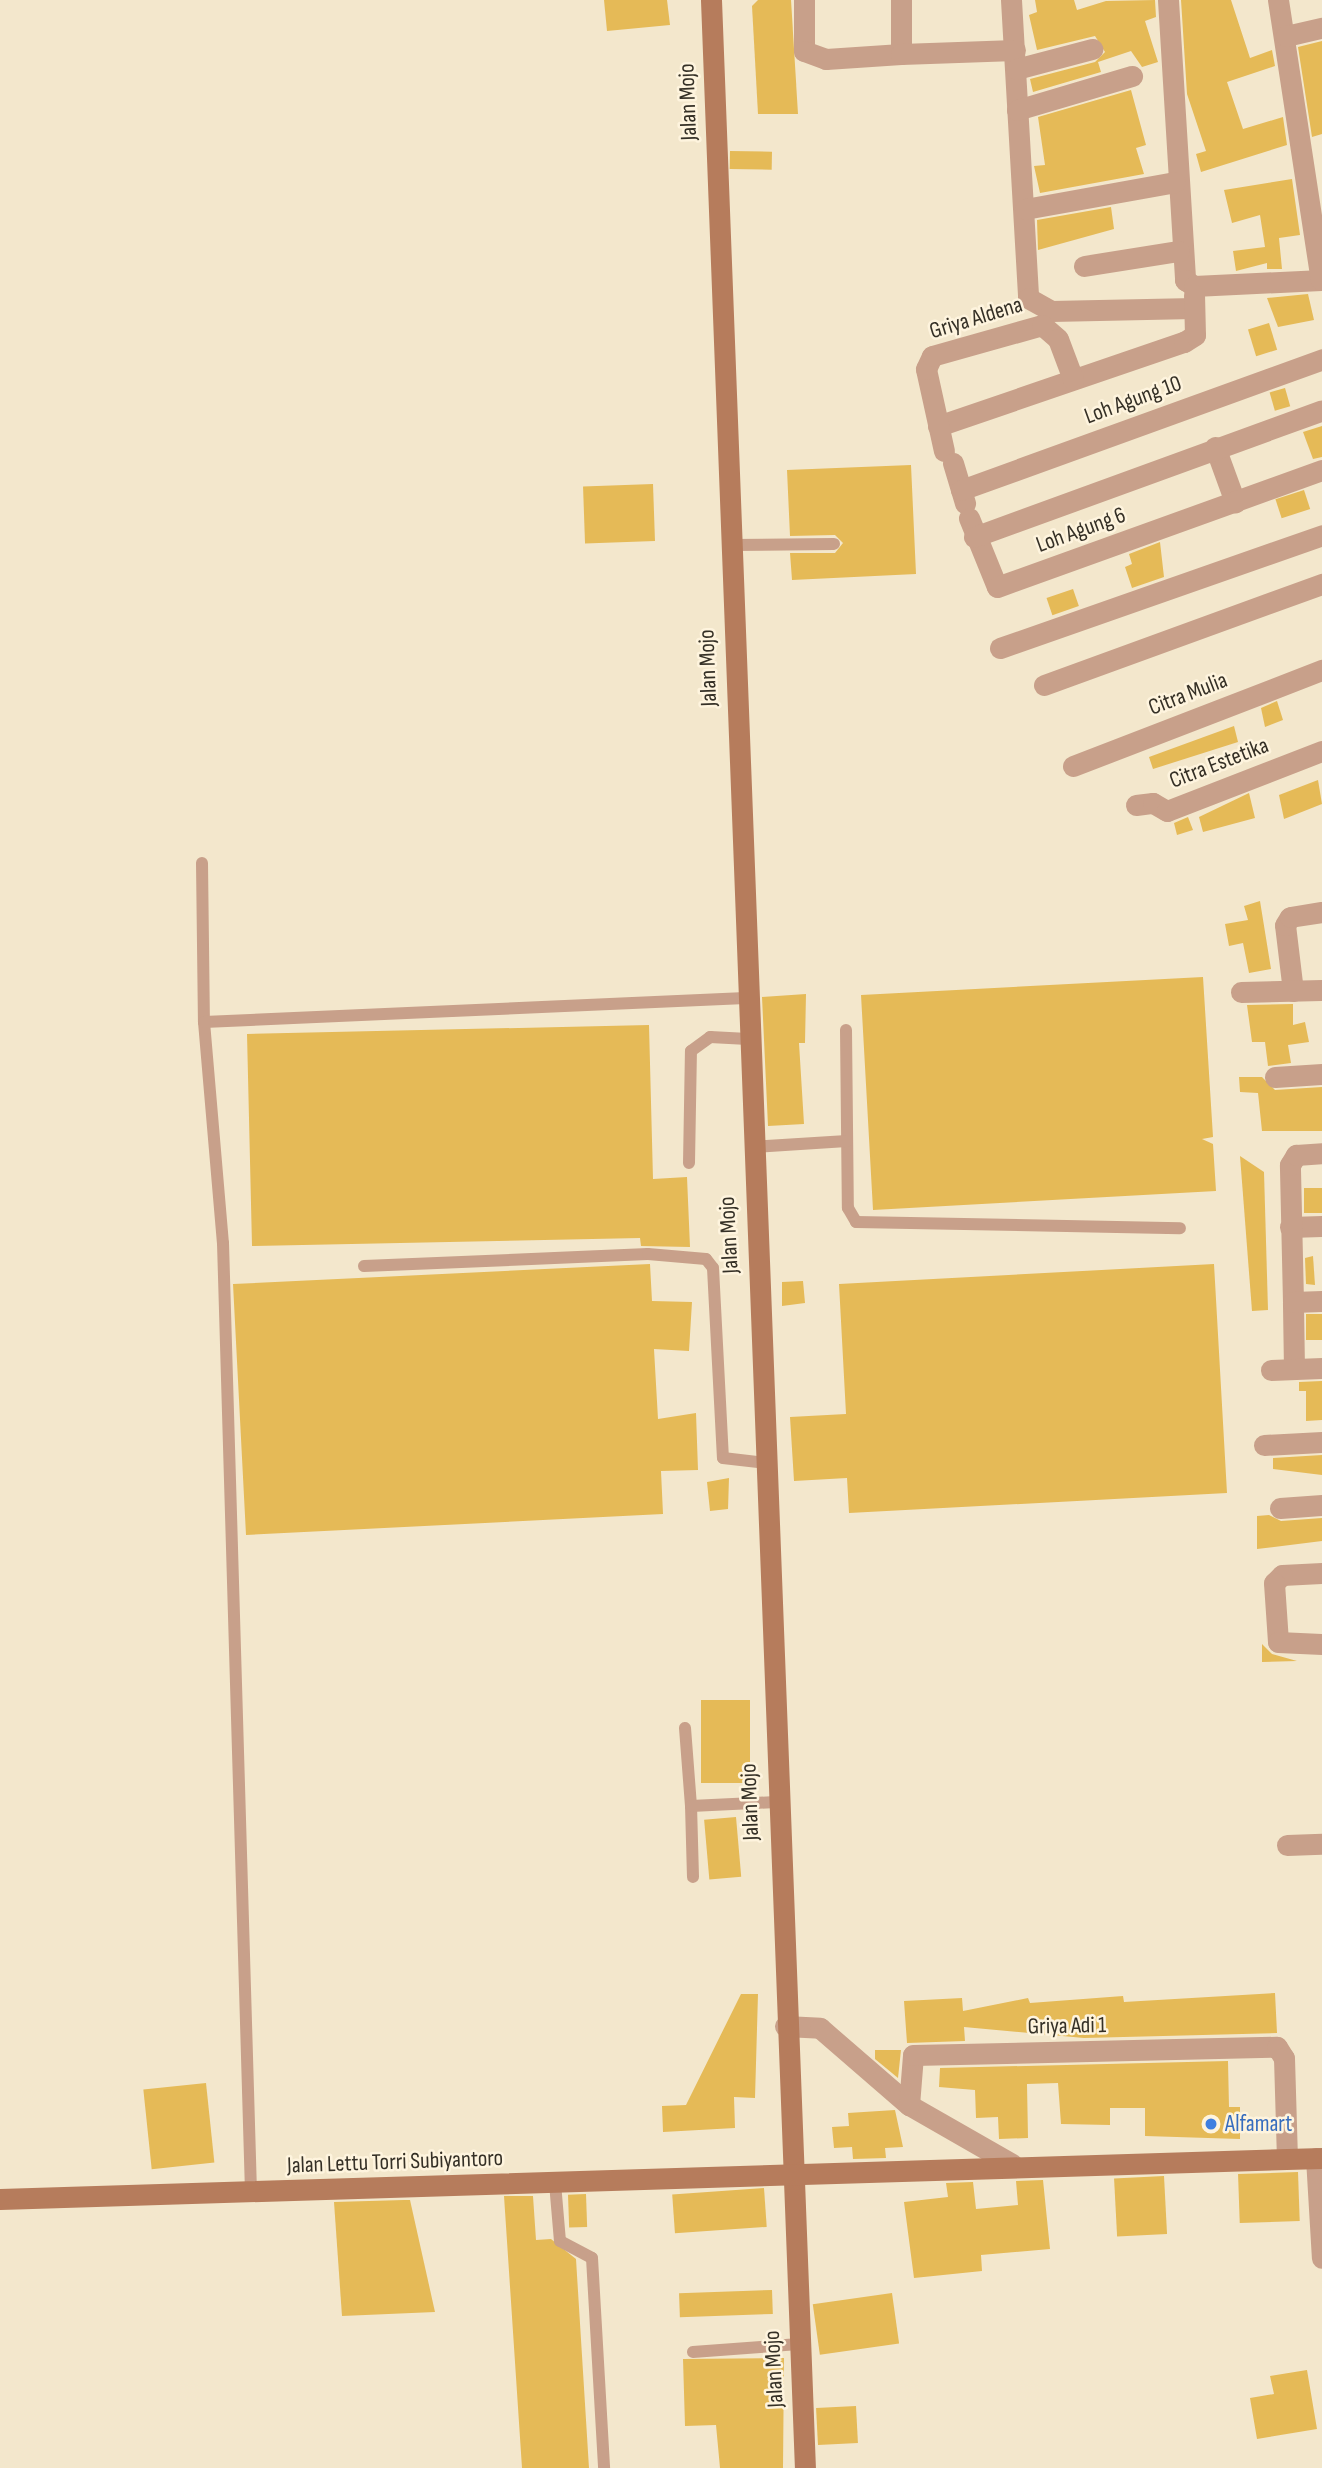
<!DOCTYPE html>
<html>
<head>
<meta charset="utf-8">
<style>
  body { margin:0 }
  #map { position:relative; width:1322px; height:2468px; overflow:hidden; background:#f3e7cc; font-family:"Sofia Sans Condensed",sans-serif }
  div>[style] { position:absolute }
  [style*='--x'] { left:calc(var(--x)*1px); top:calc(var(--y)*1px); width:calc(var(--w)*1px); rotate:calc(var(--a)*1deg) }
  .building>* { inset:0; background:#e5ba57; transform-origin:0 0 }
  .lane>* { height:12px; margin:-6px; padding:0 6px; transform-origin:6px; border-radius:6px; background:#c8a08a }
  .street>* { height:21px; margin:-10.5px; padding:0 10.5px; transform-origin:10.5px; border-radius:10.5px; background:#c8a08a }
  .secondary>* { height:21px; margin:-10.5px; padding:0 10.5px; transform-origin:10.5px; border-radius:10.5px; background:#b67c5c }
  .dots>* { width:19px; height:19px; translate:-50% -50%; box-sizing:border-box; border:4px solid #fef4de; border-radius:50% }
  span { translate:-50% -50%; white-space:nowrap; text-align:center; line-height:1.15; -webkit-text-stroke:5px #fef4de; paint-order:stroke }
  .street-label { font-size:23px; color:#353026 }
  .shop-label { font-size:23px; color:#366cbe }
  .left { translate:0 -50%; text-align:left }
</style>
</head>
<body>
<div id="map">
  <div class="building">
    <div style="clip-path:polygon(604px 0,667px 0,670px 25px,607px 31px)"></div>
    <div style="clip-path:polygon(758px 0,791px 0,798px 114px,758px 114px,752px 6px)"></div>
    <div style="clip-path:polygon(1035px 0,1074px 0,1077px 10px,1106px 1px,1155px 0,1156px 17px,1145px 21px,1158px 62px,1142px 67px,1131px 51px,1098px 62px,1101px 72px,1033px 92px,1030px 79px,1095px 62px,1105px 52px,1095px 36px,1037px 50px,1029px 15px,1037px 12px)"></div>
    <div style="clip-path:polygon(1181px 0,1231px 0,1250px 58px,1272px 50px,1275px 66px,1227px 82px,1243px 129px,1283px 117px,1287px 145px,1201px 172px,1196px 154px,1206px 151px,1187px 94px)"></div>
    <div style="clip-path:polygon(1322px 41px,1322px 134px,1312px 137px,1298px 47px)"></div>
    <div style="clip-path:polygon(1131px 90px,1146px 145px,1136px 148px,1144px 174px,1040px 193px,1034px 166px,1045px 165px,1038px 117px)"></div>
    <div style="left:730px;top:151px;width:42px;height:18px;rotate:1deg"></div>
    <div style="clip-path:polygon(1292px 179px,1300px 235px,1279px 238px,1282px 269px,1267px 269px,1267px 263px,1236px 271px,1233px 251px,1265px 247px,1260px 215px,1232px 223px,1224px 190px)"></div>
    <div style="clip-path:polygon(1111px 207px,1114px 229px,1038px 250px,1037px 220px)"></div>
    <div style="clip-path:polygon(1308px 294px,1314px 320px,1278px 327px,1267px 298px)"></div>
    <div style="left:1269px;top:323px;width:28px;height:22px;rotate:73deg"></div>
    <div style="left:1285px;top:388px;width:19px;height:16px;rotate:74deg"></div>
    <div style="clip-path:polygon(1322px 426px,1322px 457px,1313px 459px,1303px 432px)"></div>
    <div style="clip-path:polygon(911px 465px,916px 574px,792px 580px,790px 553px,835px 553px,843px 543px,835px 535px,790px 536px,787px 470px)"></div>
    <div style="left:653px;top:484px;width:57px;height:70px;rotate:88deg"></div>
    <div style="left:1304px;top:490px;width:20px;height:30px;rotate:72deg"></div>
    <div style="clip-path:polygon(1160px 542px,1164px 577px,1132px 588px,1125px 567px,1132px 564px,1129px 554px)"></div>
    <div style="left:1073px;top:589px;width:18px;height:28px;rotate:71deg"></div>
    <div style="clip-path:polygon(1277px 701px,1283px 720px,1265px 727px,1261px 708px)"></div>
    <div style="clip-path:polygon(1234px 726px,1238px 742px,1153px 769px,1149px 757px)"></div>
    <div style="clip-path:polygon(1318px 780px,1322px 804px,1284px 819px,1279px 795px)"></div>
    <div style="clip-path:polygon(1249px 793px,1255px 818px,1203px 832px,1199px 817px)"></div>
    <div style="clip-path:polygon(1188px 817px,1193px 830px,1177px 835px,1174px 823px)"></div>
    <div style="clip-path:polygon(1260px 901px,1271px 969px,1249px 973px,1243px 943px,1229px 946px,1225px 924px,1248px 920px,1244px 906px)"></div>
    <div style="clip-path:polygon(1203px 977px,1213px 1137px,1202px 1139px,1213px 1144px,1216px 1191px,873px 1210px,861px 995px)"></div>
    <div style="clip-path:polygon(806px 994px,805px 1043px,799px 1043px,804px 1124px,768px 1126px,762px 997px)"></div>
    <div style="clip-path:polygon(1293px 1004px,1293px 1025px,1305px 1022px,1309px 1042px,1288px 1045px,1291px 1063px,1268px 1066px,1265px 1042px,1252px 1042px,1247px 1005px)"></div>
    <div style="clip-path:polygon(649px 1025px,653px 1179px,687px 1177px,690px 1247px,641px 1246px,640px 1238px,252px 1246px,247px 1034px)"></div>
    <div style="clip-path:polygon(1239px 1077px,1262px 1077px,1275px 1090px,1322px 1087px,1322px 1131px,1262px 1131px,1258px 1093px,1240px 1092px)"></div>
    <div style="clip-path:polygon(1240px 1156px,1264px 1172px,1268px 1310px,1252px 1311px)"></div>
    <div style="left:1304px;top:1188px;width:18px;height:25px"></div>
    <div style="clip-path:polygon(1313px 1256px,1315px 1285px,1306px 1284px,1305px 1258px)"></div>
    <div style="clip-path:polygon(650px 1264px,652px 1301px,692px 1302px,689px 1351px,654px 1349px,658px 1419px,696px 1413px,698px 1470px,661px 1471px,663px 1514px,246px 1535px,233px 1284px)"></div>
    <div style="clip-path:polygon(1214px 1264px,1227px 1493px,849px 1513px,847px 1478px,794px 1481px,790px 1417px,846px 1414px,839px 1284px)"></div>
    <div style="clip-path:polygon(803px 1281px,805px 1303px,782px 1306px,782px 1282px)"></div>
    <div style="left:1322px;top:1314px;width:26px;height:16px;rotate:90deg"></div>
    <div style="clip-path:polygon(1322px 1381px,1322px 1420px,1306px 1421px,1306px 1391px,1299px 1391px,1299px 1382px)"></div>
    <div style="clip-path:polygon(1322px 1455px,1322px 1475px,1273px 1469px,1273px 1458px)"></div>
    <div style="clip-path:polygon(729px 1478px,728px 1509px,710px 1511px,707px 1482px)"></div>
    <div style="clip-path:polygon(1269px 1515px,1281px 1521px,1322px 1518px,1322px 1541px,1257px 1549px,1257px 1516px)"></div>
    <div style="clip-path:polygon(1262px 1644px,1272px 1654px,1297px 1661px,1262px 1662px)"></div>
    <div style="left:750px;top:1700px;width:83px;height:49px;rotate:90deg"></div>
    <div style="left:736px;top:1817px;width:60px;height:32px;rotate:85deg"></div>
    <div style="clip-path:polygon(1275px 1993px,1277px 2033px,1084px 2038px,964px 2027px,965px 2041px,907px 2043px,904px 2001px,962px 1998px,963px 2011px,1028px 1998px,1030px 2003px,1123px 1996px,1124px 2002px)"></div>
    <div style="clip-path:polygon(741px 1994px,758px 1994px,755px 2098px,734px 2097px,735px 2128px,663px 2132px,662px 2106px,686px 2105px)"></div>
    <div style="clip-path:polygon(875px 2050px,901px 2050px,898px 2078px,875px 2059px)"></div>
    <div style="clip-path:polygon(1228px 2061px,1229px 2107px,1240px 2107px,1240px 2139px,1145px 2136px,1145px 2108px,1110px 2108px,1110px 2125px,1061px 2124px,1058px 2083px,1027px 2084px,1028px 2138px,999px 2139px,998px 2117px,976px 2118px,975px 2090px,939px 2087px,940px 2068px)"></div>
    <div style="left:206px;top:2083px;width:80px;height:63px;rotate:84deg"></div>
    <div style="clip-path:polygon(895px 2110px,903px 2147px,885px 2148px,886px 2158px,853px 2159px,852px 2147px,834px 2148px,832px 2127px,849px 2126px,848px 2113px)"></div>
    <div style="left:1298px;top:2172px;width:49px;height:60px;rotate:88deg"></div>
    <div style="left:1164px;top:2176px;width:58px;height:50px;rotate:87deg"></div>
    <div style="clip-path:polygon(1043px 2180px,1050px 2249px,981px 2255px,982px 2271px,914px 2278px,904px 2202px,948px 2197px,946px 2183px,973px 2182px,976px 2209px,1018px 2205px,1016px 2181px)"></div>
    <div style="left:764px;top:2188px;width:39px;height:92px;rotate:86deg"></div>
    <div style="left:586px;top:2194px;width:33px;height:18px;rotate:88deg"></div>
    <div style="clip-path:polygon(504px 2196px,533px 2196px,536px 2240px,551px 2239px,576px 2259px,589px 2468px,522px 2468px)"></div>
    <div style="clip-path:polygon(404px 2200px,410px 2200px,435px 2312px,342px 2316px,334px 2202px)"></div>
    <div style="left:772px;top:2290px;width:24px;height:93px;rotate:88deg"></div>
    <div style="left:892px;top:2293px;width:51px;height:80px;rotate:82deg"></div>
    <div style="clip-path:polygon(784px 2358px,783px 2468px,720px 2468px,716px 2425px,685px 2426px,683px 2359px)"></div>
    <div style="clip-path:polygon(1307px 2370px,1317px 2429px,1257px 2439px,1250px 2398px,1274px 2394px,1270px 2376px)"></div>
    <div style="left:856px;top:2406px;width:37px;height:40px;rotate:87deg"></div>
  </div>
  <div class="lane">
    <div style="--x:730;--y:545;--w:104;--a:-0.6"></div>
    <div style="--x:202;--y:863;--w:159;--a:89.3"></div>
    <div style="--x:204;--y:1022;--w:222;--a:85.1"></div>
    <div style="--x:223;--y:1243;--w:949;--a:88.31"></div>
    <div style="--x:204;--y:1022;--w:542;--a:-2.54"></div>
    <div style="--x:846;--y:1030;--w:178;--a:89.4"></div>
    <div style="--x:848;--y:1208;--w:16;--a:60"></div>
    <div style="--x:856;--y:1222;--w:324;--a:1.1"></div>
    <div style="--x:752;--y:1147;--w:95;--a:-3.6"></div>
    <div style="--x:689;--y:1163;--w:112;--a:-89"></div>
    <div style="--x:691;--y:1051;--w:24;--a:-36"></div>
    <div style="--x:710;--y:1037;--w:38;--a:3"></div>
    <div style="--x:364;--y:1266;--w:284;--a:-2.4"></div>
    <div style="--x:648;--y:1254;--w:58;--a:4.9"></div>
    <div style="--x:706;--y:1259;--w:11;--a:52"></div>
    <div style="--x:713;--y:1268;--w:190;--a:87"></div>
    <div style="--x:723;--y:1458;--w:43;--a:6.6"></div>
    <div style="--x:685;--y:1728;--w:78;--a:85.6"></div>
    <div style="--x:693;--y:1877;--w:71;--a:-91.6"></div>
    <div style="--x:691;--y:1806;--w:85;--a:-2.7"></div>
    <div style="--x:555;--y:2183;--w:58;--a:85.1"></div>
    <div style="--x:560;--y:2241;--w:36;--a:28"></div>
    <div style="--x:592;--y:2258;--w:210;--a:86.7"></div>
    <div style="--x:693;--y:2352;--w:106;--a:-4.3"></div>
  </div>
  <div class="street">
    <div style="--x:804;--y:0;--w:51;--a:90"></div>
    <div style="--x:804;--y:51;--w:23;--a:20"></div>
    <div style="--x:826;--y:59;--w:75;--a:-3.8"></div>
    <div style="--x:901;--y:54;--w:54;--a:-90"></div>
    <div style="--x:1011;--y:0;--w:298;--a:86.7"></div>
    <div style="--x:1028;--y:298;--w:26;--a:29"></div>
    <div style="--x:1051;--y:311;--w:143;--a:-1.2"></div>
    <div style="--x:1168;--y:0;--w:281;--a:86.5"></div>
    <div style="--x:1185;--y:280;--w:11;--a:34"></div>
    <div style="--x:1194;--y:286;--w:128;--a:-2.7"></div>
    <div style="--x:1278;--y:0;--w:283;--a:81.3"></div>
    <div style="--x:1286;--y:36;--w:37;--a:-13"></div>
    <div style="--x:901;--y:54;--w:114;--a:-2"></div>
    <div style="--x:1016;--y:69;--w:79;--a:-14.7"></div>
    <div style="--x:1017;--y:110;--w:120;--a:-16.5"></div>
    <div style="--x:1025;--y:209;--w:152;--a:-10.2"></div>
    <div style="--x:1084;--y:266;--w:96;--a:-9"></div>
    <div style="--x:938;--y:426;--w:260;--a:-18.9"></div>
    <div style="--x:1184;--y:342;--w:13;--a:-32"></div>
    <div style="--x:1195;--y:335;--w:40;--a:-91.4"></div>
    <div style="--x:1215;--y:447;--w:59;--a:70"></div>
    <div style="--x:944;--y:451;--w:84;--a:-102.4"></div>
    <div style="--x:926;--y:369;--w:14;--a:-65"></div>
    <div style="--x:932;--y:356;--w:114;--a:-15.7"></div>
    <div style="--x:1042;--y:325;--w:21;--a:41"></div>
    <div style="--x:1058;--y:339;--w:43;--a:69.4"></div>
    <div style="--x:953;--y:463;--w:42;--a:73.3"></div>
    <div style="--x:961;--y:490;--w:384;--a:-19.9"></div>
    <div style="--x:969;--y:518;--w:74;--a:67.9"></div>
    <div style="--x:997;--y:587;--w:345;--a:-19.8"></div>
    <div style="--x:974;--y:537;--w:370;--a:-20"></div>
    <div style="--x:1000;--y:648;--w:341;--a:-19.3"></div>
    <div style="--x:1044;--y:685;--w:296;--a:-20"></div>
    <div style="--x:1073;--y:766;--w:267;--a:-21.1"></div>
    <div style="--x:1136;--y:805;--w:17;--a:-7"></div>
    <div style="--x:1153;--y:803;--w:16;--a:30"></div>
    <div style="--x:1167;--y:811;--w:166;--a:-21.2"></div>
    <div style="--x:1293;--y:991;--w:66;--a:-96.9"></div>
    <div style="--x:1285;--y:925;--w:9;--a:-58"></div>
    <div style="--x:1290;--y:917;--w:32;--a:-9"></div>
    <div style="--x:1241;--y:992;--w:81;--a:-1.4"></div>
    <div style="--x:1275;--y:1077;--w:47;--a:-3.7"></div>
    <div style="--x:1290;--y:1227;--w:32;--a:-2"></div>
    <div style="--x:1293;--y:1302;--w:137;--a:-91.3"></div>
    <div style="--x:1290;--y:1165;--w:12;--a:-59"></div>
    <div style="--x:1296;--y:1155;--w:26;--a:-4"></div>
    <div style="--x:1294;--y:1369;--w:67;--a:-90.9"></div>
    <div style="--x:1293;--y:1302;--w:29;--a:-2"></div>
    <div style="--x:1271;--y:1370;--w:51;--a:-2.2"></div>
    <div style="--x:1264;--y:1445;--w:58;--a:-3"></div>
    <div style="--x:1280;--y:1508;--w:42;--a:-4.1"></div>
    <div style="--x:1322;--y:1573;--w:40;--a:177.1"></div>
    <div style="--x:1282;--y:1575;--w:11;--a:135"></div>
    <div style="--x:1274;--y:1583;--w:59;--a:86.1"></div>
    <div style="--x:1278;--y:1642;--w:44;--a:2.6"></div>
    <div style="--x:1287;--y:1845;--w:35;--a:-2"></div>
    <div style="--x:785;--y:2026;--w:35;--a:3"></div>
    <div style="--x:820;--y:2028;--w:118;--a:40.9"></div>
    <div style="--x:909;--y:2105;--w:119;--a:29.8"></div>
    <div style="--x:909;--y:2105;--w:50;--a:-85.4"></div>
    <div style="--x:913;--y:2055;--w:364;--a:-1.3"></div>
    <div style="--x:1277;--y:2047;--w:13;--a:58"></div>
    <div style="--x:1284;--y:2058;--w:100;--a:88.3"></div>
    <div style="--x:1316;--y:2158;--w:100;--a:86.6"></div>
  </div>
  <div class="secondary">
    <div style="--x:711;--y:0;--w:2470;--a:87.82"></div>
    <div style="--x:0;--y:2199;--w:1323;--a:-1.78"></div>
  </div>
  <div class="dots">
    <div style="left:1211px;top:2124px;background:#3f7fe0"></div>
  </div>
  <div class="street-label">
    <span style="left:688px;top:102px;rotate:-92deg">Jalan Mojo</span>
    <span style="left:976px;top:318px;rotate:-17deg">Griya Aldena</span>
    <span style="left:1133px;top:400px;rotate:-20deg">Loh Agung 10</span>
    <span style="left:1081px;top:530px;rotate:-20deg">Loh Agung 6</span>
    <span style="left:708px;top:668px;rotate:-92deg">Jalan Mojo</span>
    <span style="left:1188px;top:694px;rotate:-21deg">Citra Mulia</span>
    <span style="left:1219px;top:763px;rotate:-21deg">Citra Estetika</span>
    <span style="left:729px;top:1235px;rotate:-93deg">Jalan Mojo</span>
    <span style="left:750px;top:1802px;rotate:-92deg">Jalan Mojo</span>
    <span style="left:1067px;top:2026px;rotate:-1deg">Griya Adi 1</span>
    <span style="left:395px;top:2162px;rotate:-2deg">Jalan Lettu Torri Subiyantoro</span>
    <span style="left:774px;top:2369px;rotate:-93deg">Jalan Mojo</span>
  </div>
  <div class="shop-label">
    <span class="left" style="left:1225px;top:2124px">Alfamart</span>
  </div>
</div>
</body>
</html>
